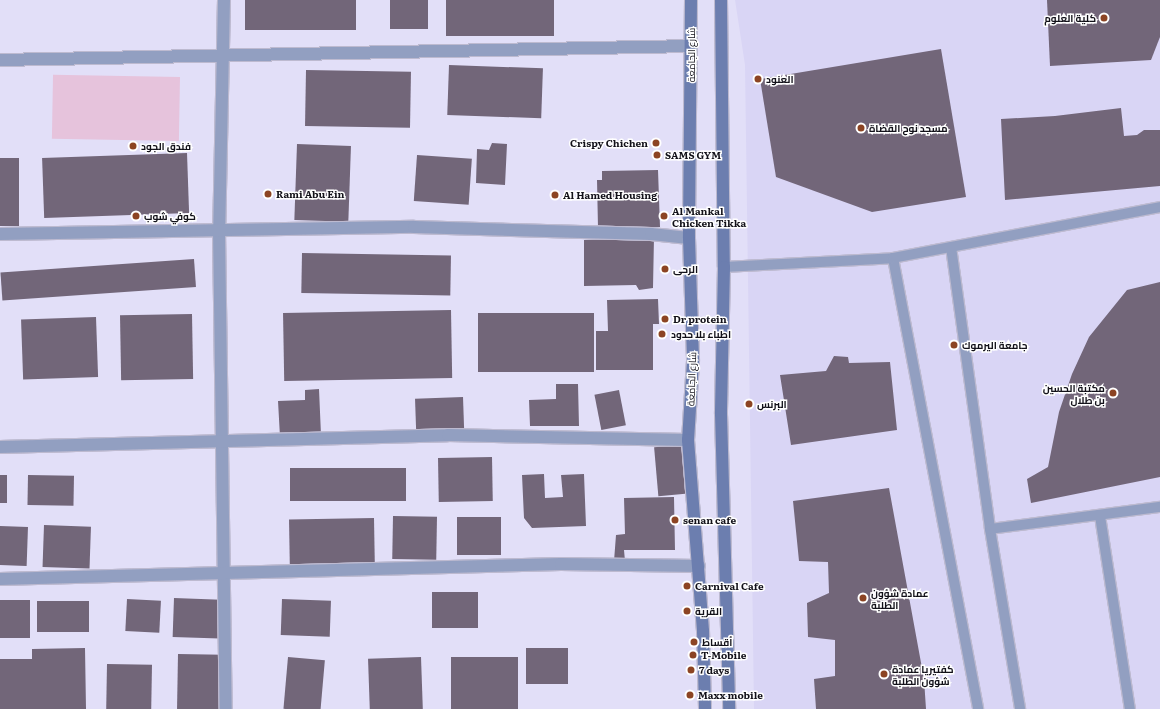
<!DOCTYPE html>
<html>
<head>
<meta charset="utf-8">
<style>
  body { margin:0 }
  #map { position:relative; width:1160px; height:709px; overflow:hidden; background:#e2dff8; font-family:Literata,Cairo,serif }
  div>[style] { position:absolute }
  [style*='--x'] { left:calc(var(--x)*1px); top:calc(var(--y)*1px); width:calc(var(--w)*1px); rotate:calc(var(--a)*1deg) }
  .built>* { inset:0; background:#d9d5f5 }
  .green>* { inset:0; background:#e6c3dc; transform-origin:0 0 }
  .building>* { inset:0; background:#726679; transform-origin:0 0 }
  .roads { filter:drop-shadow(1px 0 #bdbad0) drop-shadow(-1px 0 #bdbad0) drop-shadow(0 1px #bdbad0) drop-shadow(0 -1px #bdbad0) }
  .service>* { height:10px; margin:-5px; padding:0 5px; transform-origin:5px; border-radius:5px; background:#929fc1 }
  .minor>* { height:12px; margin:-6px; padding:0 6px; transform-origin:6px; border-radius:6px; background:#929fc1 }
  .secondary>* { height:12px; margin:-6px; padding:0 6px; transform-origin:6px; border-radius:6px; background:#6c7eaf }
  .dots>* { width:11px; height:11px; translate:-50% -50%; box-sizing:border-box; border:2px solid #fff; border-radius:50% }
  span { translate:-50% -50%; white-space:nowrap; text-align:center; line-height:1.15; -webkit-text-stroke:3px #fff; paint-order:stroke }
  .poi-label { font-size:10px; color:#121119; font-weight:700 }
  .right { translate:-100% -50%; text-align:right }
  .left { translate:0 -50%; text-align:left }
  .street-label { font-size:10px; color:#121119 }
</style>
</head>
<body>
<div id="map">
  <div class="built">
    <div style="clip-path:polygon(735px 0,1160px 0,1160px 709px,754px 709px,745px 65px)"></div>
  </div>
  <div class="green">
    <div style="left:180px;top:77px;width:64px;height:127px;rotate:91deg"></div>
  </div>
  <div class="building">
    <div style="left:245px;top:0;width:111px;height:30px"></div>
    <div style="left:390px;top:0;width:38px;height:29px"></div>
    <div style="left:446px;top:0;width:108px;height:36px"></div>
    <div style="clip-path:polygon(1047px 0,1160px 0,1160px 37px,1151px 60px,1050px 66px)"></div>
    <div style="clip-path:polygon(941px 49px,966px 197px,872px 212px,776px 177px,760px 79px)"></div>
    <div style="left:449px;top:65px;width:94px;height:50px;rotate:2deg"></div>
    <div style="left:306px;top:70px;width:105px;height:56px;rotate:1deg"></div>
    <div style="clip-path:polygon(1121px 108px,1124px 136px,1137px 135px,1144px 130px,1160px 130px,1160px 186px,1005px 200px,1001px 119px,1055px 116px)"></div>
    <div style="clip-path:polygon(492px 143px,507px 144px,505px 185px,476px 183px,477px 149px,489px 150px)"></div>
    <div style="left:297px;top:144px;width:54px;height:76px;rotate:2deg"></div>
    <div style="left:187px;top:153px;width:60px;height:145px;rotate:88deg"></div>
    <div style="left:417px;top:155px;width:55px;height:46px;rotate:4deg"></div>
    <div style="left:0;top:158px;width:19px;height:68px"></div>
    <div style="clip-path:polygon(658px 170px,660px 227px,598px 228px,597px 180px,602px 180px,602px 171px)"></div>
    <div style="clip-path:polygon(654px 237px,653px 288px,639px 290px,636px 285px,584px 286px,584px 240px)"></div>
    <div style="left:302px;top:253px;width:149px;height:40px;rotate:1deg"></div>
    <div style="left:194px;top:259px;width:28px;height:194px;rotate:86deg"></div>
    <div style="clip-path:polygon(1160px 282px,1160px 477px,1031px 503px,1027px 479px,1048px 467px,1059px 412px,1072px 374px,1089px 337px,1127px 290px)"></div>
    <div style="clip-path:polygon(658px 299px,659px 324px,653px 324px,653px 370px,596px 370px,596px 331px,608px 331px,607px 300px)"></div>
    <div style="left:451px;top:310px;width:68px;height:168px;rotate:89deg"></div>
    <div style="left:478px;top:313px;width:116px;height:59px"></div>
    <div style="left:192px;top:314px;width:65px;height:72px;rotate:89deg"></div>
    <div style="left:96px;top:317px;width:60px;height:75px;rotate:88deg"></div>
    <div style="clip-path:polygon(834px 356px,848px 357px,849px 363px,890px 362px,897px 430px,791px 445px,780px 375px,826px 371px)"></div>
    <div style="clip-path:polygon(556px 384px,578px 384px,579px 426px,530px 426px,529px 400px,556px 399px)"></div>
    <div style="clip-path:polygon(319px 389px,321px 435px,280px 437px,278px 401px,305px 400px,305px 390px)"></div>
    <div style="left:619px;top:390px;width:36px;height:25px;rotate:79deg"></div>
    <div style="left:463px;top:397px;width:33px;height:48px;rotate:88deg"></div>
    <div style="left:681px;top:445px;width:49px;height:27px;rotate:85deg"></div>
    <div style="left:492px;top:457px;width:44px;height:54px;rotate:89deg"></div>
    <div style="left:406px;top:468px;width:33px;height:116px;rotate:90deg"></div>
    <div style="clip-path:polygon(544px 474px,545px 498px,563px 497px,561px 475px,584px 474px,586px 526px,532px 528px,524px 518px,522px 475px)"></div>
    <div style="left:0;top:475px;width:7px;height:28px"></div>
    <div style="left:28px;top:475px;width:46px;height:30px;rotate:1deg"></div>
    <div style="clip-path:polygon(889px 488px,924px 679px,926px 709px,816px 709px,814px 679px,835px 676px,835px 640px,808px 637px,807px 603px,829px 593px,828px 562px,799px 561px,793px 501px)"></div>
    <div style="clip-path:polygon(674px 497px,675px 550px,624px 550px,625px 561px,614px 561px,616px 535px,625px 534px,624px 498px)"></div>
    <div style="left:393px;top:516px;width:44px;height:43px;rotate:1deg"></div>
    <div style="left:457px;top:517px;width:44px;height:38px"></div>
    <div style="left:374px;top:518px;width:45px;height:85px;rotate:89deg"></div>
    <div style="left:44px;top:525px;width:47px;height:42px;rotate:2deg"></div>
    <div style="left:0;top:526px;width:28px;height:39px;rotate:2deg"></div>
    <div style="left:478px;top:592px;width:36px;height:46px;rotate:90deg"></div>
    <div style="left:174px;top:598px;width:47px;height:39px;rotate:2deg"></div>
    <div style="left:127px;top:599px;width:34px;height:32px;rotate:3deg"></div>
    <div style="left:282px;top:599px;width:49px;height:36px;rotate:2deg"></div>
    <div style="left:0;top:600px;width:30px;height:38px"></div>
    <div style="left:37px;top:601px;width:52px;height:31px"></div>
    <div style="clip-path:polygon(85px 648px,86px 709px,0 709px,0 659px,32px 659px,32px 649px)"></div>
    <div style="left:568px;top:648px;width:36px;height:42px;rotate:90deg"></div>
    <div style="left:178px;top:654px;width:45px;height:55px;rotate:1deg"></div>
    <div style="left:288px;top:657px;width:37px;height:52px;rotate:5deg"></div>
    <div style="left:421px;top:657px;width:52px;height:53px;rotate:88deg"></div>
    <div style="left:451px;top:657px;width:67px;height:52px"></div>
    <div style="left:107px;top:664px;width:45px;height:45px;rotate:1deg"></div>
  </div>
  <div class="roads">
    <div class="service">
      <div style="--x:951;--y:247;--w:285;--a:82.1"></div>
      <div style="--x:990;--y:529;--w:182;--a:80.5"></div>
      <div style="--x:893;--y:258;--w:459;--a:79.3"></div>
      <div style="--x:724;--y:267;--w:169;--a:-3"></div>
      <div style="--x:893;--y:258;--w:272;--a:-10.8"></div>
      <div style="--x:1100;--y:516;--w:195;--a:81.2"></div>
      <div style="--x:990;--y:529;--w:171;--a:-7.4"></div>
    </div>
    <div class="minor">
      <div style="--x:224;--y:0;--w:231;--a:91.2"></div>
      <div style="--x:219;--y:231;--w:478;--a:89.2"></div>
      <div style="--x:0;--y:60;--w:691;--a:-1.16"></div>
      <div style="--x:0;--y:234;--w:414;--a:-1"></div>
      <div style="--x:414;--y:227;--w:237;--a:1.7"></div>
      <div style="--x:651;--y:234;--w:38;--a:6"></div>
      <div style="--x:0;--y:447;--w:448;--a:-1.5"></div>
      <div style="--x:448;--y:435;--w:240;--a:1.2"></div>
      <div style="--x:0;--y:579;--w:561;--a:-1.53"></div>
      <div style="--x:561;--y:564;--w:138;--a:0.8"></div>
    </div>
    <div class="secondary">
      <div style="--x:691;--y:0;--w:238;--a:90.5"></div>
      <div style="--x:689;--y:238;--w:123;--a:88.1"></div>
      <div style="--x:693;--y:361;--w:79;--a:93.6"></div>
      <div style="--x:688;--y:440;--w:192;--a:85.5"></div>
      <div style="--x:703;--y:631;--w:78;--a:88.5"></div>
      <div style="--x:721;--y:0;--w:267;--a:89.4"></div>
      <div style="--x:724;--y:267;--w:147;--a:91.2"></div>
      <div style="--x:721;--y:414;--w:295;--a:88.4"></div>
    </div>
  </div>
  <div class="dots">
    <div style="left:1104px;top:18px;background:#8c4423"></div>
    <div style="left:758px;top:79px;background:#8c4423"></div>
    <div style="left:861px;top:128px;background:#8c4423"></div>
    <div style="left:656px;top:143px;background:#8c4423"></div>
    <div style="left:133px;top:146px;background:#8c4423"></div>
    <div style="left:657px;top:155px;background:#8c4423"></div>
    <div style="left:268px;top:194px;background:#8c4423"></div>
    <div style="left:555px;top:195px;background:#8c4423"></div>
    <div style="left:136px;top:216px;background:#8c4423"></div>
    <div style="left:664px;top:216px;background:#8c4423"></div>
    <div style="left:665px;top:269px;background:#8c4423"></div>
    <div style="left:665px;top:319px;background:#8c4423"></div>
    <div style="left:662px;top:334px;background:#8c4423"></div>
    <div style="left:954px;top:345px;background:#8c4423"></div>
    <div style="left:1113px;top:393px;background:#8c4423"></div>
    <div style="left:749px;top:404px;background:#8c4423"></div>
    <div style="left:675px;top:520px;background:#8c4423"></div>
    <div style="left:687px;top:586px;background:#8c4423"></div>
    <div style="left:863px;top:598px;background:#8c4423"></div>
    <div style="left:687px;top:611px;background:#8c4423"></div>
    <div style="left:694px;top:642px;background:#8c4423"></div>
    <div style="left:693px;top:655px;background:#8c4423"></div>
    <div style="left:691px;top:670px;background:#8c4423"></div>
    <div style="left:884px;top:674px;background:#8c4423"></div>
    <div style="left:690px;top:695px;background:#8c4423"></div>
  </div>
  <div class="poi-label">
    <span class="right" style="left:1096px;top:18px">كلية العلوم</span>
    <span class="left" style="left:766px;top:79px">العنود</span>
    <span class="left" style="left:869px;top:128px">مسجد نوح القضاة</span>
    <span class="right" style="left:648px;top:143px">Crispy Chichen</span>
    <span class="left" style="left:141px;top:146px">فندق الجود</span>
    <span class="left" style="left:665px;top:155px">SAMS GYM</span>
    <span class="left" style="left:276px;top:194px">Rami Abu Ein</span>
    <span class="left" style="left:563px;top:195px">Al Hamed Housing</span>
    <span class="left" style="left:672px;top:216px">Al Mankal<br>Chicken Tikka</span>
    <span class="left" style="left:144px;top:216px">كوفي شوب</span>
    <span class="left" style="left:673px;top:269px">الرحى</span>
    <span class="left" style="left:673px;top:319px">Dr protein</span>
    <span class="left" style="left:671px;top:334px">اطباء بلا حدود</span>
    <span class="left" style="left:962px;top:345px">جامعة اليرموك</span>
    <span class="right" style="left:1105px;top:393px">مكتبة الحسين<br>بن طلال</span>
    <span class="left" style="left:757px;top:404px">البرنس</span>
    <span class="left" style="left:683px;top:520px">senan cafe</span>
    <span class="left" style="left:695px;top:586px">Carnival Cafe</span>
    <span class="left" style="left:871px;top:598px">عمادة شؤون<br>الطلبة</span>
    <span class="left" style="left:695px;top:611px">القرية</span>
    <span class="left" style="left:702px;top:642px">أقساط</span>
    <span class="left" style="left:701px;top:655px">T-Mobile</span>
    <span class="left" style="left:892px;top:674px">كفتيريا عمادة<br>شؤون الطلبة</span>
    <span class="left" style="left:699px;top:670px">7 days</span>
    <span class="left" style="left:698px;top:695px">Maxx mobile</span>
  </div>
  <div class="street-label">
    <span style="left:691px;top:55px;rotate:-90deg">شارع الجامعة</span>
    <span style="left:691px;top:379px;rotate:-88deg">شارع الجامعة</span>
  </div>
</div>
</body>
</html>
